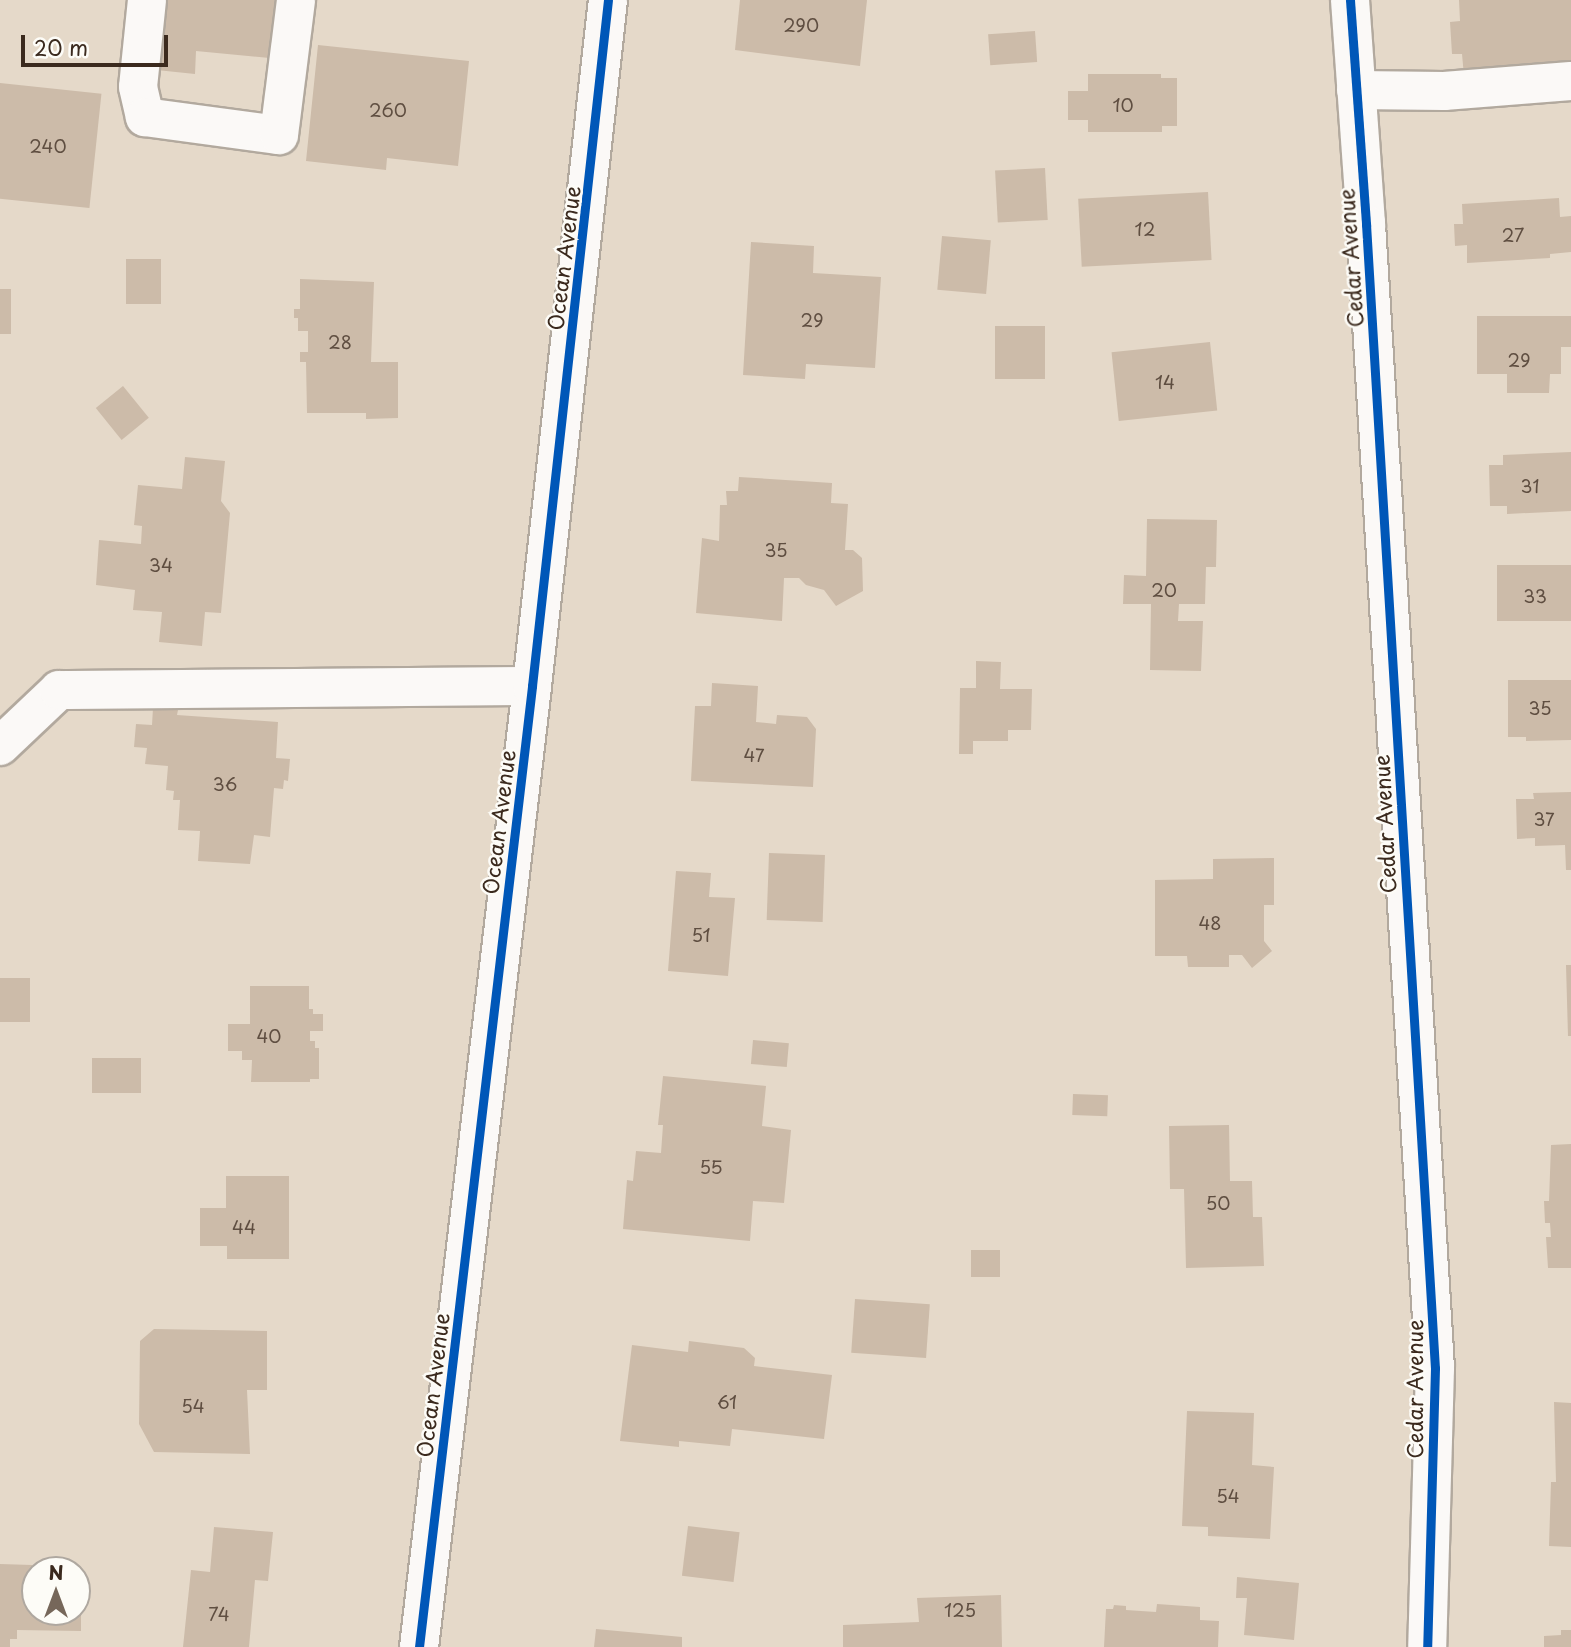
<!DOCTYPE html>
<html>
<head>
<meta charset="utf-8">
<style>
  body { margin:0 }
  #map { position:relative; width:1571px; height:1647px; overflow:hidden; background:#e5d9c9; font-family:"Playpen Sans",sans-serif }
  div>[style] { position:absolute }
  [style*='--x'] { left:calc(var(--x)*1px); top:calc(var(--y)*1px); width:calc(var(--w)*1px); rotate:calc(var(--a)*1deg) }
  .building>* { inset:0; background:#ccbba9; transform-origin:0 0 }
  .roads { filter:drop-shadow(2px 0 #b2a99e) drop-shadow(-2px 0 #b2a99e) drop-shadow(0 2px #b2a99e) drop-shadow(0 -2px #b2a99e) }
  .minor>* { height:38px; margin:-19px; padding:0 19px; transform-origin:19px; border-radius:19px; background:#fbf9f7 }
  .cycleway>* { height:9px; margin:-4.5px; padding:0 4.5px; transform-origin:4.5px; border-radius:4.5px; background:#0057b8 }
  span { translate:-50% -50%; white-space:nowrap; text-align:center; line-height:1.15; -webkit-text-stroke:5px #fdfcf7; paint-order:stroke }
  .number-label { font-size:18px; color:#5f4e41 }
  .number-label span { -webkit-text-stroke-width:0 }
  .street-label { font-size:21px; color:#3b2a1e }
  .north { position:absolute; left:21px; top:1556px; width:70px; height:70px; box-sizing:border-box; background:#fdfcf7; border:2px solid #afa8a0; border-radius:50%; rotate:0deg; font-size:19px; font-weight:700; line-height:28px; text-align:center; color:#3b2a1e }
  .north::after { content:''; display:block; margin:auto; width:24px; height:32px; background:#76675a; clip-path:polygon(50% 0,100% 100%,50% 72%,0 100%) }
  .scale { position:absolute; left:21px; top:35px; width:147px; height:32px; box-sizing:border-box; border:4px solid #3b2a1e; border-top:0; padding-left:9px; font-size:21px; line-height:24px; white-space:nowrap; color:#3b2a1e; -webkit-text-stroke:5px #fdfcf7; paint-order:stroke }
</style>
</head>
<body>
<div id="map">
  <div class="building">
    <div style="clip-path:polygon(153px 0,287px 0,280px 59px,196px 51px,195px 74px,147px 69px)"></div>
    <div style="clip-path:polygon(740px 0,867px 0,860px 66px,735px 50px)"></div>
    <div style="clip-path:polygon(1459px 0,1571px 0,1571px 68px,1464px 76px,1462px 54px,1452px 54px,1450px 22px,1460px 21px)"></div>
    <div style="left:1035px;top:31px;width:31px;height:47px;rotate:86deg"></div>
    <div style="clip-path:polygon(318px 45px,469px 61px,458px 166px,387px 158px,386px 170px,306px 161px)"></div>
    <div style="clip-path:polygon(1088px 74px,1161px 74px,1161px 78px,1177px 78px,1177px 126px,1162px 126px,1162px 132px,1088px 132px,1088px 120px,1068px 120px,1068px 91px,1088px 91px)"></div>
    <div style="left:0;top:83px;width:102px;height:115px;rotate:6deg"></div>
    <div style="left:1045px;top:168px;width:52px;height:50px;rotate:87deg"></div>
    <div style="left:1208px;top:192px;width:68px;height:130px;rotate:87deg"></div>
    <div style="clip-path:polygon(1559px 198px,1560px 217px,1571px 216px,1571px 252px,1550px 254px,1550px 258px,1467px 263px,1467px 245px,1455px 246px,1454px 224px,1463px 224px,1462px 204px)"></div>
    <div style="left:942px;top:236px;width:49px;height:54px;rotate:5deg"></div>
    <div style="clip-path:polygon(751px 242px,814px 246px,813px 273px,881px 277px,875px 368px,806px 364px,805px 379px,743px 375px)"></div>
    <div style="left:126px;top:259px;width:35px;height:45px"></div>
    <div style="clip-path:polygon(300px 279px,374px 282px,371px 362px,398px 362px,398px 418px,366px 419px,366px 413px,307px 413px,306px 362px,300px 362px,300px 352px,308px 352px,308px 331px,298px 331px,298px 318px,294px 318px,294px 309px,300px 309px)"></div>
    <div style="left:0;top:289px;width:11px;height:45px"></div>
    <div style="clip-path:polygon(1477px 316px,1571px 316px,1571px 347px,1561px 347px,1561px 374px,1550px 374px,1549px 393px,1507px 393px,1507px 374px,1477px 374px)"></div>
    <div style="left:995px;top:326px;width:50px;height:53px"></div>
    <div style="left:1210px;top:342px;width:69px;height:99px;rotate:84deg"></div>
    <div style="left:123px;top:386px;width:41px;height:35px;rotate:51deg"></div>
    <div style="clip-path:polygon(1571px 452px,1571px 511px,1507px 514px,1507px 506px,1490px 506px,1489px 465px,1503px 465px,1503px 455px)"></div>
    <div style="clip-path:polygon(185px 457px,225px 461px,221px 501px,230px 513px,221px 613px,205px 612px,202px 646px,159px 642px,162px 612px,133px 610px,135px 590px,96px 585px,99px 540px,141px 544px,142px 526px,134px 525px,138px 485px,182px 489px)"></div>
    <div style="clip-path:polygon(739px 477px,832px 483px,831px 503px,848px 504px,845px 550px,853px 550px,862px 558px,863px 591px,836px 606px,824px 590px,806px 585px,799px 578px,784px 578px,782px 621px,696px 613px,702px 538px,719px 541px,720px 505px,727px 505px,726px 491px,738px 491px)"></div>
    <div style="clip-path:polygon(1147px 519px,1217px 520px,1216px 567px,1206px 567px,1205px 604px,1179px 604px,1178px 621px,1203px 621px,1201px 671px,1150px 670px,1151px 604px,1123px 604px,1124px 575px,1146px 576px)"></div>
    <div style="left:1571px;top:565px;width:56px;height:74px;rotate:90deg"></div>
    <div style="clip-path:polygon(976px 661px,1001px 662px,1000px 689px,1032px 689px,1031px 730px,1008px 730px,1008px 741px,973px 741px,973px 754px,959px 754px,960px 688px,976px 688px)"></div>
    <div style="clip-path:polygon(1508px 680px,1571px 680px,1571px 740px,1526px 741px,1526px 737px,1508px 737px)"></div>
    <div style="clip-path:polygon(712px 683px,758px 686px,756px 722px,776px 724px,777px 715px,807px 717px,816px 729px,813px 787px,691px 781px,695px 706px,711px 706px)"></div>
    <div style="clip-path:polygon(153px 708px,178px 710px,177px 715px,278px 722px,276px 758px,290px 759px,288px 781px,284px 780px,283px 789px,274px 788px,270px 837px,254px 835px,250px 864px,198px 861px,200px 831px,178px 830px,180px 800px,173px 800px,174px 791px,166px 790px,168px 766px,145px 764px,147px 748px,134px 747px,136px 724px,152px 725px)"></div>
    <div style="clip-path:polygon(1571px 792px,1571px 870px,1566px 870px,1565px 845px,1535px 846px,1535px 838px,1517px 839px,1516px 799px,1534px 799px,1533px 793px)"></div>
    <div style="left:769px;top:853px;width:56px;height:67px;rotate:2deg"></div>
    <div style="clip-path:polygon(1274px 858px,1274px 905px,1264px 905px,1264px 941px,1272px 951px,1252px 968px,1242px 955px,1229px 955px,1229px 967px,1188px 967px,1187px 956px,1155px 956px,1155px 880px,1213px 879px,1213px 859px)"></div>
    <div style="clip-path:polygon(676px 871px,711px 873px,709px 897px,735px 898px,728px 976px,668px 971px)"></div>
    <div style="clip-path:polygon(1566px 965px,1571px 965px,1571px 1036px,1568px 1036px)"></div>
    <div style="left:0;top:978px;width:30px;height:44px"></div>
    <div style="clip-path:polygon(250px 986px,309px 986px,309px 1009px,313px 1009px,313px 1014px,323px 1014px,323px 1031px,310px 1031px,310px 1041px,315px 1041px,315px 1048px,319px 1048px,319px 1079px,310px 1079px,310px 1082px,251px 1082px,252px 1060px,242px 1060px,242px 1051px,228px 1051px,228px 1024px,250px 1024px)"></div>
    <div style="left:753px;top:1040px;width:36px;height:24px;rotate:5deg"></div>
    <div style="left:92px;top:1058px;width:49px;height:35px"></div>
    <div style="clip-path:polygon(663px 1076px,766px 1086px,762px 1126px,791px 1130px,784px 1203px,753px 1201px,750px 1241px,623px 1229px,627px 1180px,633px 1181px,636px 1151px,661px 1153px,663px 1125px,658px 1125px)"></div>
    <div style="left:1073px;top:1094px;width:35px;height:21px;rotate:2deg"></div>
    <div style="clip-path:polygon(1229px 1125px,1230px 1181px,1252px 1181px,1253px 1217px,1262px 1217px,1264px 1266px,1186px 1268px,1184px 1189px,1170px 1189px,1169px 1126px)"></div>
    <div style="clip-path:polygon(1571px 1144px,1571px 1268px,1548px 1268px,1546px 1237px,1551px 1237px,1550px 1223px,1545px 1223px,1544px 1201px,1549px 1201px,1551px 1145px)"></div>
    <div style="clip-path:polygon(226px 1176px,289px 1176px,289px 1259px,227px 1259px,227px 1246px,200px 1246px,200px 1208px,226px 1208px)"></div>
    <div style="left:971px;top:1250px;width:29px;height:27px"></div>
    <div style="left:855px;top:1299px;width:75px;height:54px;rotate:4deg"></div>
    <div style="clip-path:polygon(154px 1329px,267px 1331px,267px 1390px,247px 1390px,250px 1454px,154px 1452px,139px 1424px,140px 1341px)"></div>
    <div style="clip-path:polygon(689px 1341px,744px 1348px,755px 1358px,754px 1366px,832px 1375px,824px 1439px,732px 1429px,730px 1446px,679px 1441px,679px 1447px,620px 1441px,632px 1345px,688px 1352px)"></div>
    <div style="clip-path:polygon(1554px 1402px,1571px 1403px,1571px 1547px,1549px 1546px,1551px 1482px,1556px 1482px)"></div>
    <div style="clip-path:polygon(1187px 1411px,1254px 1413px,1252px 1465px,1274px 1467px,1270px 1539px,1208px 1536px,1208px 1527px,1182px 1526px)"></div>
    <div style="left:688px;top:1526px;width:52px;height:50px;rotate:7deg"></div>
    <div style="clip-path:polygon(214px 1527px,273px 1532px,268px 1581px,255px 1580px,249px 1647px,183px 1647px,191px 1570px,210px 1572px)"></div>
    <div style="clip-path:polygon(0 1564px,32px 1565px,35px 1612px,77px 1612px,77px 1576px,81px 1576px,81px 1631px,17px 1630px,17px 1639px,10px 1639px,10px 1647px,0 1647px)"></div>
    <div style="clip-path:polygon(1237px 1577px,1299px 1583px,1294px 1640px,1244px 1635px,1247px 1598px,1236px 1598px)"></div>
    <div style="clip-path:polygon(1001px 1595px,1002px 1647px,843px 1647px,843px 1625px,919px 1622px,917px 1598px)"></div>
    <div style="clip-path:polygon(1157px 1604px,1200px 1607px,1200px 1620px,1219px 1621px,1218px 1647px,1104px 1647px,1106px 1609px,1113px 1609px,1114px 1605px,1126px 1606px,1126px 1610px,1156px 1612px)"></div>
    <div style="clip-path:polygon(596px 1629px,682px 1637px,682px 1647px,594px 1647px)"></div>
    <div style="clip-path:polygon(1561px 1630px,1571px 1630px,1571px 1647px,1544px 1647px,1544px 1636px,1561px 1635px)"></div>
  </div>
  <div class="roads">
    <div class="minor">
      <div style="--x:147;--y:0;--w:87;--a:95.9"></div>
      <div style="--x:138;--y:87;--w:31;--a:77"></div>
      <div style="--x:145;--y:117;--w:135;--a:7.7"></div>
      <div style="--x:279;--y:135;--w:136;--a:-82.8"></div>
      <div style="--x:1350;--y:0;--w:225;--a:85.9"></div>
      <div style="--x:1366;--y:224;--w:1146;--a:86.55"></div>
      <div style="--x:1435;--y:1368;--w:279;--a:91.6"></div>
      <div style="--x:1356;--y:90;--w:88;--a:0.7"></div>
      <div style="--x:1444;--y:91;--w:127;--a:-4.5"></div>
      <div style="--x:0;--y:746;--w:81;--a:-43.5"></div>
      <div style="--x:59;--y:690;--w:473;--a:-0.5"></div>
      <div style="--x:419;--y:1647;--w:968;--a:-83.29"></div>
      <div style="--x:532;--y:686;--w:690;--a:-83.68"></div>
    </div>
  </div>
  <div class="cycleway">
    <div style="--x:1350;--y:0;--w:225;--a:85.9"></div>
    <div style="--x:1366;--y:224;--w:1146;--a:86.55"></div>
    <div style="--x:1435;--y:1368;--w:279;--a:91.6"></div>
    <div style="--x:419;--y:1647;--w:968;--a:-83.29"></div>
    <div style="--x:532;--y:686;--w:690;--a:-83.68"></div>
  </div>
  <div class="number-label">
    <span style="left:801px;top:25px">290</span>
    <span style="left:1123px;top:105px">10</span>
    <span style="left:388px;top:110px">260</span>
    <span style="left:48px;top:146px">240</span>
    <span style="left:1145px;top:229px">12</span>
    <span style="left:1513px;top:235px">27</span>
    <span style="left:812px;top:320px">29</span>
    <span style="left:340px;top:342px">28</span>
    <span style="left:1519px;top:360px">29</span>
    <span style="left:1165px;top:382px">14</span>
    <span style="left:1530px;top:486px">31</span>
    <span style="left:776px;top:550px">35</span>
    <span style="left:161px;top:565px">34</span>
    <span style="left:1164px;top:590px">20</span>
    <span style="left:1535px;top:596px">33</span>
    <span style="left:1540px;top:708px">35</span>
    <span style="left:754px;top:755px">47</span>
    <span style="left:225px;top:784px">36</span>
    <span style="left:1544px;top:819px">37</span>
    <span style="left:1210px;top:923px">48</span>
    <span style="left:701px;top:935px">51</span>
    <span style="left:269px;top:1036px">40</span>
    <span style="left:711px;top:1167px">55</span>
    <span style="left:1218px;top:1203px">50</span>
    <span style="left:244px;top:1227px">44</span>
    <span style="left:727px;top:1402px">61</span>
    <span style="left:193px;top:1406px">54</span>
    <span style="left:1228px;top:1496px">54</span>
    <span style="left:960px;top:1610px">125</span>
    <span style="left:219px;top:1614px">74</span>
  </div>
  <div class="street-label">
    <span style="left:563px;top:258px;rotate:-83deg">Ocean Avenue</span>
    <span style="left:1350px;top:258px;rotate:-94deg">Cedar Avenue</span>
    <span style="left:498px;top:822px;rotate:-83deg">Ocean Avenue</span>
    <span style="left:1384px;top:824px;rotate:-93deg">Cedar Avenue</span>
    <span style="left:432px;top:1385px;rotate:-83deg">Ocean Avenue</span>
    <span style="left:1414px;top:1389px;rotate:-90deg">Cedar Avenue</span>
  </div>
  <div class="north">N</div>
  <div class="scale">20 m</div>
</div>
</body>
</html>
